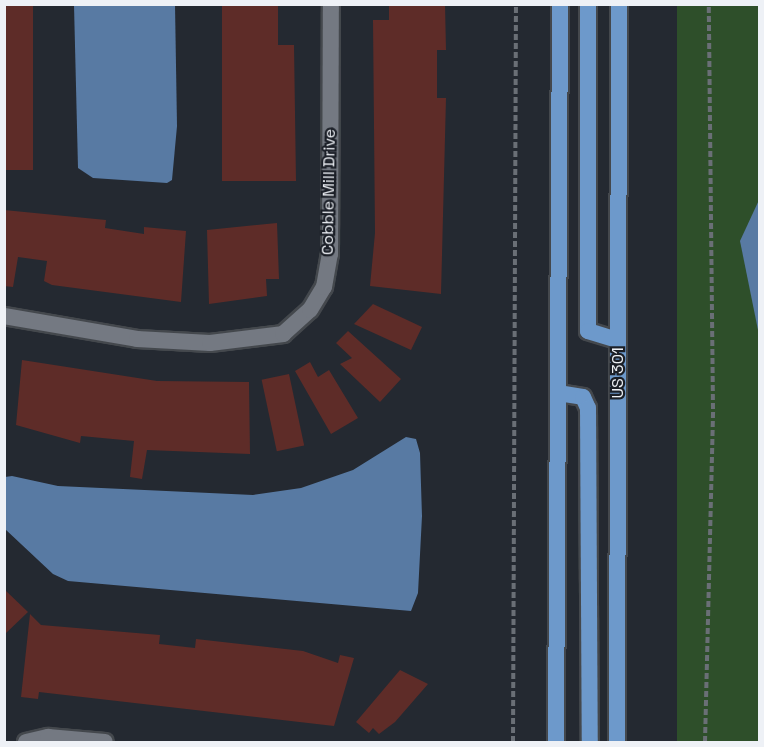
<!DOCTYPE html>
<html>
<head>
<meta charset="utf-8">
<style>
  body { margin:0 }
  #map { position:relative; width:764px; height:747px; overflow:hidden; background:#242931; font-family:"Space Grotesk",sans-serif }
  div>[style] { position:absolute }
  [style*='--x'] { left:calc(var(--x)*1px); top:calc(var(--y)*1px); width:calc(var(--w)*1px); rotate:calc(var(--a)*1deg) }
  .green>* { inset:0; background:#2e4f2a; transform-origin:0 0 }
  .water>* { inset:0; background:#587aa3 }
  .building>* { inset:0; background:#5e2c28; transform-origin:0 0 }
  .path>* { height:4px; margin-top:-2px; transform-origin:0; background:repeating-linear-gradient(90deg,#6a6f76 0 6px,transparent 0 9px) }
  .roads { filter:drop-shadow(2px 0 #44484d) drop-shadow(-2px 0 #44484d) drop-shadow(0 2px #44484d) drop-shadow(0 -2px #44484d) }
  .minor>* { height:16px; margin:-8px; padding:0 8px; transform-origin:8px; border-radius:8px; background:#747982 }
  .primary>* { height:16px; margin:-8px; padding:0 8px; transform-origin:8px; border-radius:8px; background:#6d99cb }
  span { translate:-50% -50%; white-space:nowrap; text-align:center; line-height:1.15; -webkit-text-stroke:4.5px #1b1f27; paint-order:stroke }
  .street-label { font-size:16px; color:#eef1f6 }
  .frame { position:absolute; inset:0; border:6px solid #eef1f6; pointer-events:none }
</style>
</head>
<body>
<div id="map">
  <div class="green">
    <div style="left:677px;top:5px;width:82px;height:737px"></div>
  </div>
  <div class="water">
    <div style="clip-path:polygon(74px 5px,175px 5px,177px 126px,172px 180px,167px 183px,93px 178px,78px 168px)"></div>
    <div style="clip-path:polygon(759px 200px,759px 335px,740px 241px)"></div>
    <div style="clip-path:polygon(406px 437px,416px 439px,420px 453px,422px 516px,418px 593px,411px 611px,68px 581px,53px 574px,5px 529px,5px 477px,12px 476px,58px 486px,253px 495px,301px 488px,353px 470px)"></div>
  </div>
  <div class="building">
    <div style="left:4px;top:4px;width:29px;height:166px"></div>
    <div style="clip-path:polygon(278px 4px,278px 45px,294px 45px,296px 181px,222px 181px,222px 6px)"></div>
    <div style="clip-path:polygon(389px 4px,445px 4px,446px 50px,437px 50px,437px 98px,446px 98px,441px 294px,370px 286px,375px 233px,373px 20px,389px 20px)"></div>
    <div style="clip-path:polygon(4px 210px,106px 220px,105px 228px,144px 234px,144px 227px,186px 231px,181px 302px,52px 285px,44px 281px,47px 261px,18px 257px,13px 287px,4px 286px)"></div>
    <div style="clip-path:polygon(277px 223px,279px 279px,266px 279px,267px 296px,209px 304px,207px 230px)"></div>
    <div style="clip-path:polygon(373px 304px,422px 327px,411px 350px,354px 324px)"></div>
    <div style="clip-path:polygon(348px 331px,401px 379px,380px 402px,340px 364px,352px 358px,336px 343px)"></div>
    <div style="clip-path:polygon(22px 360px,157px 381px,249px 382px,250px 454px,147px 450px,142px 479px,130px 477px,134px 441px,81px 436px,80px 443px,16px 425px)"></div>
    <div style="clip-path:polygon(310px 362px,318px 377px,329px 370px,358px 418px,331px 434px,295px 371px)"></div>
    <div style="left:289px;top:374px;width:73px;height:28px;rotate:78deg"></div>
    <div style="clip-path:polygon(4px 589px,28px 612px,4px 635px)"></div>
    <div style="clip-path:polygon(30px 614px,41px 625px,160px 635px,159px 644px,195px 648px,196px 639px,303px 651px,338px 663px,340px 655px,354px 658px,334px 726px,39px 692px,38px 699px,21px 697px)"></div>
    <div style="clip-path:polygon(400px 670px,428px 684px,395px 722px,379px 734px,373px 728px,369px 733px,356px 722px)"></div>
  </div>
  <div class="path">
    <div style="--x:513;--y:742;--w:738;--a:-89.77"></div>
    <div style="--x:705;--y:742;--w:333;--a:-88.6"></div>
    <div style="--x:713;--y:409;--w:405;--a:-90.6"></div>
  </div>
  <div class="roads">
    <div class="minor">
      <div style="--x:4;--y:316;--w:135;--a:9.8"></div>
      <div style="--x:137;--y:339;--w:73;--a:3.1"></div>
      <div style="--x:210;--y:343;--w:74;--a:-7"></div>
      <div style="--x:283;--y:334;--w:36;--a:-42"></div>
      <div style="--x:310;--y:310;--w:27;--a:-59"></div>
      <div style="--x:324;--y:287;--w:34;--a:-80"></div>
      <div style="--x:330;--y:254;--w:250;--a:-89.8"></div>
      <div style="--x:26;--y:742;--w:23;--a:-13"></div>
      <div style="--x:48;--y:737;--w:57;--a:5"></div>
    </div>
    <div class="primary">
      <div style="--x:588;--y:4;--w:327;--a:90"></div>
      <div style="--x:588;--y:331;--w:31;--a:17"></div>
      <div style="--x:558;--y:393;--w:25;--a:9"></div>
      <div style="--x:583;--y:397;--w:12;--a:66"></div>
      <div style="--x:588;--y:408;--w:334;--a:89.7"></div>
      <div style="--x:556;--y:742;--w:738;--a:-89.69"></div>
      <div style="--x:617;--y:742;--w:738;--a:-89.84"></div>
    </div>
  </div>
  <div class="street-label">
    <span style="left:329px;top:192px;rotate:-89deg">Cobble Mill Drive</span>
    <span style="left:618px;top:373px;rotate:-90deg">US 301</span>
  </div>
  <div class="frame"></div>
</div>
</body>
</html>
